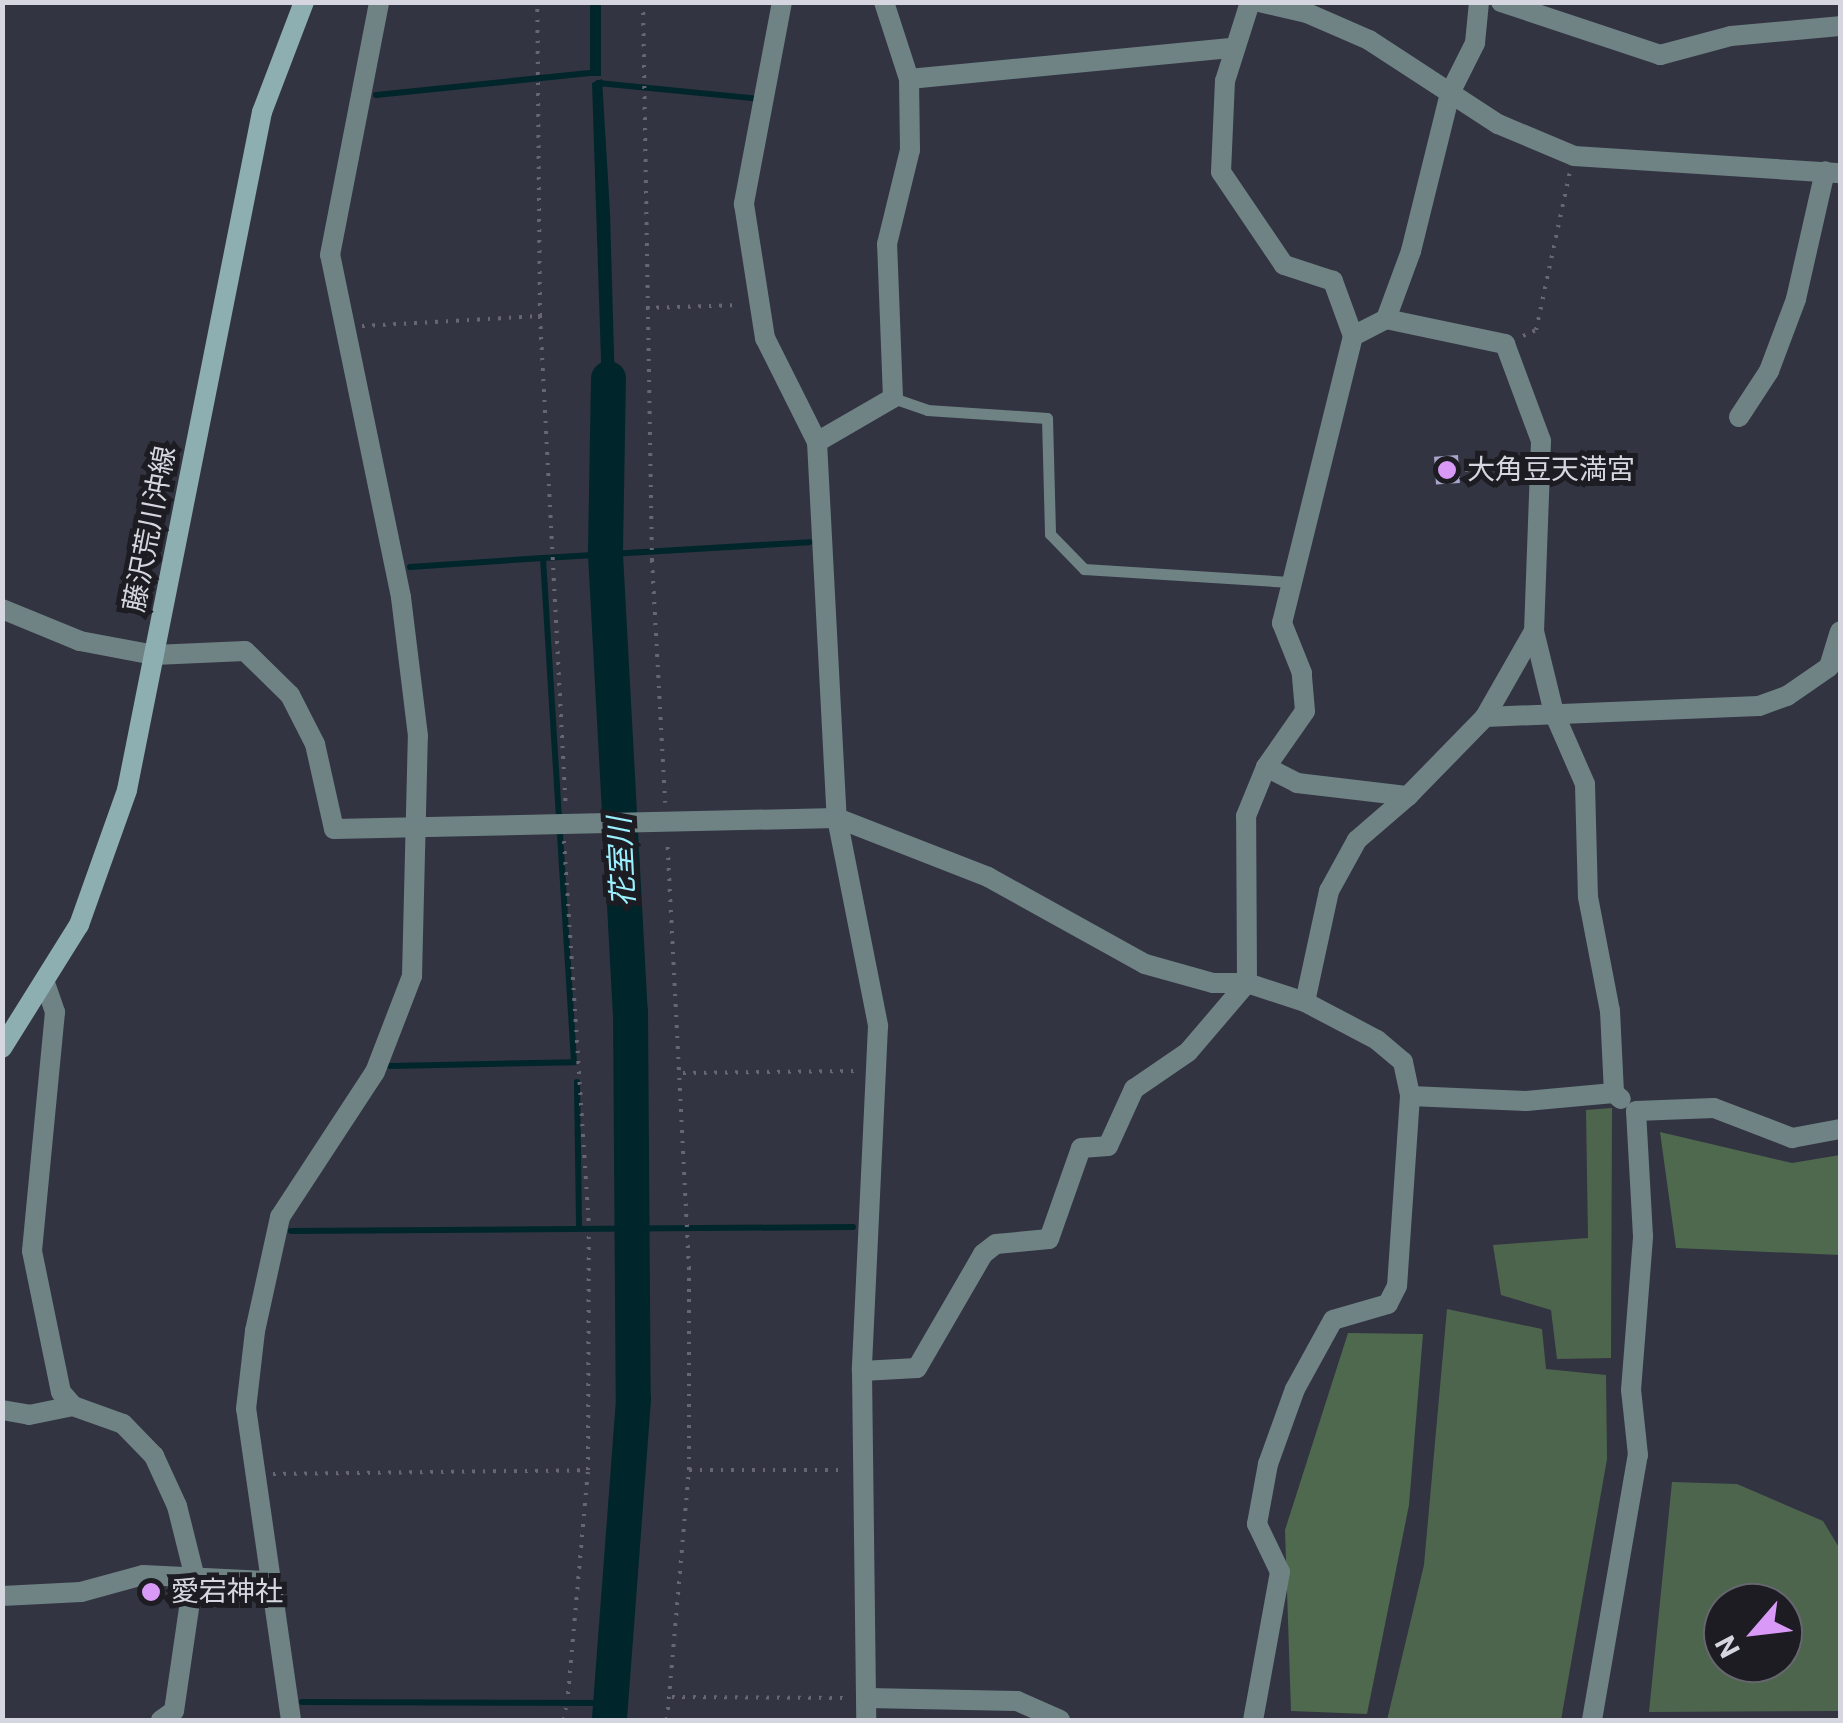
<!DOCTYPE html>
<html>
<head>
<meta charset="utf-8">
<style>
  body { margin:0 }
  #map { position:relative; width:1843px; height:1723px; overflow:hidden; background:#333441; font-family:Roboto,"Noto Sans JP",sans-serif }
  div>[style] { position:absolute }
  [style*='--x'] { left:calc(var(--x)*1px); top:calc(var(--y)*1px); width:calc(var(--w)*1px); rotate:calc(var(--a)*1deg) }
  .green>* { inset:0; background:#4e654d }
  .forest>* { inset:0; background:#4e694d }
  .water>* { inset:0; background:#00262c; transform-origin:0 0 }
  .stream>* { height:6px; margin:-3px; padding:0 3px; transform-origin:3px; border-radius:3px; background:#00262c }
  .river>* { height:35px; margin:-17.5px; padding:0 17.5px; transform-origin:17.5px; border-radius:17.5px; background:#00262c }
  .building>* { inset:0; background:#a9a5ca; transform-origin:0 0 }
  .path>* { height:4px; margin-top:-2px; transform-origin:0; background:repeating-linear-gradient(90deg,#666773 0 2.5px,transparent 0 10.5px) }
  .lane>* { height:11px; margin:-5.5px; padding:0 5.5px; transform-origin:5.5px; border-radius:5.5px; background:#6f8385 }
  .street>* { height:20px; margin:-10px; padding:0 10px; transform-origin:10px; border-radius:10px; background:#6f8385 }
  .secondary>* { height:20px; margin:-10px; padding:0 10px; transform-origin:10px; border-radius:10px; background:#8eafb2 }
  .dots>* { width:28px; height:28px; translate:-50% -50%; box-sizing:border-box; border:5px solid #1c1c22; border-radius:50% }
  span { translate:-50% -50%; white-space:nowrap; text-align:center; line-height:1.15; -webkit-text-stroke:10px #1c1c22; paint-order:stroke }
  .poi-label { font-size:28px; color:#d5d6df }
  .left { translate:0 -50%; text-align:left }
  .street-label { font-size:28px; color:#d5d6df }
  .water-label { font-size:30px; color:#9beffe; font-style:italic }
  .frame { position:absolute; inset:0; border:5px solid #d5d6df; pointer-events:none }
  .north { position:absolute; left:1703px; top:1583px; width:100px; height:100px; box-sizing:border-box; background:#1c1c22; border:2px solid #66666e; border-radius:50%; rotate:242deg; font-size:28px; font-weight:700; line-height:40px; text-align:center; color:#d5d6df }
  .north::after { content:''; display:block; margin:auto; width:35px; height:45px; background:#d99af7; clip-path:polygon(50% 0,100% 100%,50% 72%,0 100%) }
</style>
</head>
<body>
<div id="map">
  <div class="green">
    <div style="clip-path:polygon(1612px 1108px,1611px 1358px,1557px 1359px,1551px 1310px,1501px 1295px,1493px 1245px,1588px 1238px,1586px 1110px)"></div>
    <div style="clip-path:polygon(1447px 1309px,1542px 1329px,1546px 1369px,1606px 1375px,1607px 1459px,1561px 1720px,1387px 1720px,1424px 1565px)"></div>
    <div style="clip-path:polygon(evenodd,1672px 1482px,1737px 1484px,1823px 1521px,1840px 1549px,1840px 1711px,1649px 1712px,1672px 1482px,1723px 1603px,1783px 1603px,1783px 1663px,1723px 1663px,1723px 1603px)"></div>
  </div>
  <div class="forest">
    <div style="clip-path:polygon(1660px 1132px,1792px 1163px,1840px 1155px,1840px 1255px,1676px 1248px)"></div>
    <div style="clip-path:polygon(1348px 1333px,1423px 1334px,1409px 1505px,1367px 1714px,1291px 1711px,1285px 1530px)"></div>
  </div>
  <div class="water">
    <div style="left:590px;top:3px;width:11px;height:73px"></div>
    <div style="clip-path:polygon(602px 79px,610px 212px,616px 423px,603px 422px,592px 83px)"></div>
  </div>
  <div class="stream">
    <div style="--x:598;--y:83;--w:155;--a:5.6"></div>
    <div style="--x:376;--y:95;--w:222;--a:-5.9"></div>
    <div style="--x:410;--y:567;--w:133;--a:-3.9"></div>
    <div style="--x:390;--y:1066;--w:184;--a:-1.2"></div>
    <div style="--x:574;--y:1062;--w:505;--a:-93.52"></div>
    <div style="--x:543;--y:558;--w:267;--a:-3.4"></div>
    <div style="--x:577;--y:1082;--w:146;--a:89.2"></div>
    <div style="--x:291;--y:1231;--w:562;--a:-0.41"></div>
    <div style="--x:302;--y:1702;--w:309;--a:0.2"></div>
  </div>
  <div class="river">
    <div style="--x:608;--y:378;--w:176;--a:91"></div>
    <div style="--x:605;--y:554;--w:458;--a:86.9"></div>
    <div style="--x:630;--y:1011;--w:388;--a:89.6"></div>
    <div style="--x:633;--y:1399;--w:322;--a:94.3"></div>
  </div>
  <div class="building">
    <div style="left:1458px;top:455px;width:28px;height:24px;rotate:86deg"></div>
  </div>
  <div class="path">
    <div style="--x:643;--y:2;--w:558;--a:89.08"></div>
    <div style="--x:652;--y:560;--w:243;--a:86.9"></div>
    <div style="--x:646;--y:308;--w:94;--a:-1.8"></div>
    <div style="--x:540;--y:316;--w:490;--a:87"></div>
    <div style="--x:362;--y:326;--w:178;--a:-3.2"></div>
    <div style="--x:540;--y:316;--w:314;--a:-90.5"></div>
    <div style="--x:1523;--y:336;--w:14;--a:-25"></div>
    <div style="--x:1536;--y:330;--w:162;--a:-77.9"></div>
    <div style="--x:1465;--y:470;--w:55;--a:-6.2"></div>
    <div style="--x:564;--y:841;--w:385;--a:86.3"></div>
    <div style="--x:683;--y:1073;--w:173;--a:-0.7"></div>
    <div style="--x:689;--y:1470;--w:155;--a:0"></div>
    <div style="--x:273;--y:1474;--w:315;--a:-0.7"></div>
    <div style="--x:568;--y:1694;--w:225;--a:-84.9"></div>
    <div style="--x:588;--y:1470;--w:236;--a:-89.8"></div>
    <div style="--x:672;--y:1697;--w:175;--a:0.3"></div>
    <div style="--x:564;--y:1720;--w:12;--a:-81"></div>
    <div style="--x:667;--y:1720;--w:251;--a:-85"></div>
    <div style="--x:689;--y:1470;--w:201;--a:-90"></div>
    <div style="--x:689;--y:1269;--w:428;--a:-92.9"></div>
  </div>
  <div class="lane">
    <div style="--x:893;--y:398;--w:36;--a:19"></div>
    <div style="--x:927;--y:410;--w:120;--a:3.8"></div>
    <div style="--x:1047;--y:418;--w:116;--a:88.5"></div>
    <div style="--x:1050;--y:534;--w:49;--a:45.8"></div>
    <div style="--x:1084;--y:569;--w:206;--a:3.6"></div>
  </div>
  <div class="street">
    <div style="--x:782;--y:2;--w:206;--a:100.7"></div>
    <div style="--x:744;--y:204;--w:136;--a:81.1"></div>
    <div style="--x:765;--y:338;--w:116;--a:63.4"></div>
    <div style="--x:817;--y:442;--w:377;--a:87"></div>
    <div style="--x:837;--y:818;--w:212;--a:78.8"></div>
    <div style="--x:878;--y:1026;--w:345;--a:92.7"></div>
    <div style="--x:862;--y:1371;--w:349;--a:89.3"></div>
    <div style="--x:1259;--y:2;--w:49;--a:12.9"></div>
    <div style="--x:1307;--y:13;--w:68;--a:23.5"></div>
    <div style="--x:1369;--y:40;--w:154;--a:33.1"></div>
    <div style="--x:1498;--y:124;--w:82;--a:22.8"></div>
    <div style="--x:1574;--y:156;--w:267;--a:3.7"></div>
    <div style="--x:1501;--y:2;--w:168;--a:18.4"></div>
    <div style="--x:1660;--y:55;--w:73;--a:-15"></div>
    <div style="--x:1731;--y:36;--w:109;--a:-5.2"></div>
    <div style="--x:909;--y:79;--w:323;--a:-5.5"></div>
    <div style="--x:1386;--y:319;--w:72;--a:-69.8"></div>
    <div style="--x:1411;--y:251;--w:163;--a:-76.1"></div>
    <div style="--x:1450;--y:93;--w:56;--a:-63.4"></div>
    <div style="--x:1475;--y:43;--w:41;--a:-84.4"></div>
    <div style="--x:1353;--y:336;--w:37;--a:-27"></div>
    <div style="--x:1386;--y:319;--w:122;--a:11.9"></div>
    <div style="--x:1505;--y:344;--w:103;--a:69.6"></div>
    <div style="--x:1541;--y:441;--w:190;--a:92.1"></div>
    <div style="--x:1534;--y:631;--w:84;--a:76.3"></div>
    <div style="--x:1554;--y:713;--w:77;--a:66.4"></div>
    <div style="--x:1585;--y:784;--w:113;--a:88.5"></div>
    <div style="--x:1588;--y:897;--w:116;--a:79.1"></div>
    <div style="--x:1610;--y:1011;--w:82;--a:87.2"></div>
    <div style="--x:1739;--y:417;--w:55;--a:-56.9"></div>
    <div style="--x:1769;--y:371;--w:77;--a:-69.4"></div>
    <div style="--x:1796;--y:299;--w:131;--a:-77.2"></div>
    <div style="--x:817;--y:442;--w:88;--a:-30.1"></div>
    <div style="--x:893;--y:398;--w:154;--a:-92.2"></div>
    <div style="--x:887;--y:244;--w:97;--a:-76.3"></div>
    <div style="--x:910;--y:150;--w:71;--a:-90.8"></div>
    <div style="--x:909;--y:79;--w:81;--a:-108"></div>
    <div style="--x:2;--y:609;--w:84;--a:22.3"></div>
    <div style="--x:80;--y:641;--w:75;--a:10.7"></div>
    <div style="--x:154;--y:655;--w:91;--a:-2.5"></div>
    <div style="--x:245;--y:651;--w:63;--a:44.4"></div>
    <div style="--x:290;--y:695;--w:55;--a:63"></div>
    <div style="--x:315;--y:744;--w:87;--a:77.4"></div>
    <div style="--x:334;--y:829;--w:503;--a:-1.25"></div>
    <div style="--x:837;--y:818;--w:162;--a:21.3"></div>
    <div style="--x:988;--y:877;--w:179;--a:29"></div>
    <div style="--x:1145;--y:964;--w:71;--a:15.6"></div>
    <div style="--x:1213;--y:983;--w:34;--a:0"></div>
    <div style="--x:1247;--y:983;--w:61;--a:18.1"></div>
    <div style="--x:1305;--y:1002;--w:81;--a:27.8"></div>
    <div style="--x:1377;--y:1040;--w:34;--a:40"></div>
    <div style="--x:1403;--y:1062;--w:35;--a:78"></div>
    <div style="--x:1410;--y:1096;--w:190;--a:93.9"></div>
    <div style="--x:1397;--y:1286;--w:20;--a:117"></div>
    <div style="--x:1388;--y:1304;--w:57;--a:163.8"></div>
    <div style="--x:1333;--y:1320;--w:79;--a:118.8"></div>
    <div style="--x:1295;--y:1389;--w:80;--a:109.8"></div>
    <div style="--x:1268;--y:1464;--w:61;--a:100.4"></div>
    <div style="--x:1257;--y:1524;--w:53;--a:64.4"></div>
    <div style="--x:1280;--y:1572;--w:150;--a:100.3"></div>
    <div style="--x:1485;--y:717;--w:99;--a:-60.3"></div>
    <div style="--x:1266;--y:767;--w:35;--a:27"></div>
    <div style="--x:1297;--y:783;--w:112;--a:6.7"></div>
    <div style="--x:1408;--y:796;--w:110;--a:-45.7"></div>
    <div style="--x:1485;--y:717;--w:274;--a:-2.3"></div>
    <div style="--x:1759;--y:706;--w:30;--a:-20"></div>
    <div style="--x:1787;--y:696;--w:51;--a:-34.6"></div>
    <div style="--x:1829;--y:667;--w:37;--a:-73"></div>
    <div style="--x:45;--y:983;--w:31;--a:71"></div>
    <div style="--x:55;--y:1012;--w:240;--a:95.5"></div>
    <div style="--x:32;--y:1251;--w:144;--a:78.4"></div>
    <div style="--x:61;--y:1392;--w:18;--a:49"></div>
    <div style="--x:73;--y:1406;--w:53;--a:19.8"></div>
    <div style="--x:123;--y:1424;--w:45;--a:45.9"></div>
    <div style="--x:154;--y:1456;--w:55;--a:65.3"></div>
    <div style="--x:177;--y:1506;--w:70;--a:76"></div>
    <div style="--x:194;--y:1574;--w:138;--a:98.3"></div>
    <div style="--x:174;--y:1711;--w:16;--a:145"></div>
    <div style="--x:1305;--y:1002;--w:114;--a:-77.8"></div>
    <div style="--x:1329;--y:891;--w:58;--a:-61.2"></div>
    <div style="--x:1357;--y:840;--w:67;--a:-40.8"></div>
    <div style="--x:1410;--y:1096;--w:116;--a:2.5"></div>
    <div style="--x:1526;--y:1101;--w:88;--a:-5.2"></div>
    <div style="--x:1614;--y:1093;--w:9;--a:41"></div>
    <div style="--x:862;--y:1371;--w:55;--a:-3.1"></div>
    <div style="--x:917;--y:1368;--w:132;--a:-59.9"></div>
    <div style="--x:983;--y:1254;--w:16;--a:-38"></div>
    <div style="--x:996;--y:1244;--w:53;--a:-5.4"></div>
    <div style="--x:1049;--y:1239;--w:96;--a:-70.6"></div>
    <div style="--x:1081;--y:1148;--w:27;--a:-4"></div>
    <div style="--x:1108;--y:1146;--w:63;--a:-65.5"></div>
    <div style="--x:1134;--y:1089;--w:65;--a:-34.4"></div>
    <div style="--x:1188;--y:1052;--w:91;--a:-49.5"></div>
    <div style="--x:1247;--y:983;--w:167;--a:-90.3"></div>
    <div style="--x:1246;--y:816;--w:53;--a:-67.8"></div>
    <div style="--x:1266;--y:767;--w:68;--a:-55.1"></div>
    <div style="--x:1305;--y:711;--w:38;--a:-95"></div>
    <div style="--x:1302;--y:673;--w:54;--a:-111.8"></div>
    <div style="--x:1282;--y:623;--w:296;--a:-76.1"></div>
    <div style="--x:1353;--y:336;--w:59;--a:-110"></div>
    <div style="--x:1333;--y:281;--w:52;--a:-161.9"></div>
    <div style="--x:1284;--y:265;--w:112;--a:-124.1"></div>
    <div style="--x:1221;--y:172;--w:91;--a:-87.5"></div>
    <div style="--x:1225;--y:81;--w:83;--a:-72.4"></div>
    <div style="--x:2;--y:1410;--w:27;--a:10"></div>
    <div style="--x:29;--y:1415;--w:45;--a:-11.6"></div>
    <div style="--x:2;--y:1596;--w:79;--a:-2.9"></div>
    <div style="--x:81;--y:1592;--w:64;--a:-15.3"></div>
    <div style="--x:143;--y:1575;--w:124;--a:2.8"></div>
    <div style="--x:867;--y:1698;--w:150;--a:1.1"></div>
    <div style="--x:1017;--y:1701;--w:47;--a:23.8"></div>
    <div style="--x:291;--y:1720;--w:314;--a:-98.2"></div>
    <div style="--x:246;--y:1409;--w:79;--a:-83.4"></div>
    <div style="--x:255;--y:1331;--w:117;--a:-77.6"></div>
    <div style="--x:280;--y:1217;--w:173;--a:-56.8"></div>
    <div style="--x:375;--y:1072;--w:103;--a:-68.9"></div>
    <div style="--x:412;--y:976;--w:240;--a:-88.6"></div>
    <div style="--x:418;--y:736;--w:140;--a:-97"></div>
    <div style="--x:401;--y:597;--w:349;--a:-101.7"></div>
    <div style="--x:330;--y:255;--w:258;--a:-79"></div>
    <div style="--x:1592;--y:1720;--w:269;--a:-80.2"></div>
    <div style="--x:1638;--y:1455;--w:65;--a:-96.1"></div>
    <div style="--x:1631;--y:1390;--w:154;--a:-85.5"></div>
    <div style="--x:1643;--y:1236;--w:125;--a:-93.2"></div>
    <div style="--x:1636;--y:1111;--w:78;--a:-2.2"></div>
    <div style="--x:1714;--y:1108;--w:84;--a:21"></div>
    <div style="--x:1792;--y:1138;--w:49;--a:-10.6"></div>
  </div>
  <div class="secondary">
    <div style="--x:2;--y:1048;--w:145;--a:-58"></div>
    <div style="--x:79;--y:925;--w:143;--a:-70.4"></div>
    <div style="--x:127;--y:790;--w:691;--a:-78.74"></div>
    <div style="--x:262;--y:112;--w:118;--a:-69.1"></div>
  </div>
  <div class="dots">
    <div style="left:1447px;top:470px;background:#d99af7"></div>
    <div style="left:151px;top:1592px;background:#d99af7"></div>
  </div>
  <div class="poi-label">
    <span class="left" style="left:1467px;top:470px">大角豆天満宮</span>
    <span class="left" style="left:171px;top:1592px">愛宕神社</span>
  </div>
  <div class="street-label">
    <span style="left:150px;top:529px;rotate:-79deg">藤沢荒川沖線</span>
  </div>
  <div class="water-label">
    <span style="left:622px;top:862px;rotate:-93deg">花室川</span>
  </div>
  <div class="frame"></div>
  <div class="north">N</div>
</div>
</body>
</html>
